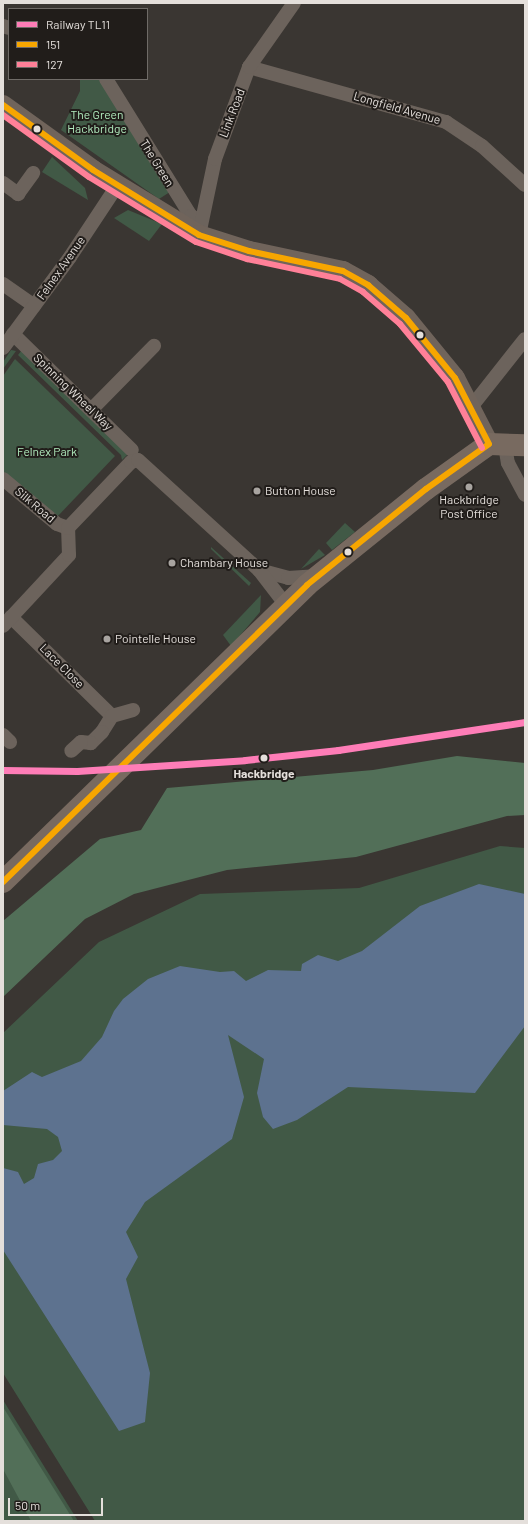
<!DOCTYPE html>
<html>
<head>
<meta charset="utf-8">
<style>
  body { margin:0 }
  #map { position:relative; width:528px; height:1524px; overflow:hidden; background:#3a3632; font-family:Barlow,sans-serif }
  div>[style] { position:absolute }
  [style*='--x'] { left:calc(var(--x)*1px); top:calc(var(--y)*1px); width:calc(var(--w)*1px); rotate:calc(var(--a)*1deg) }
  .green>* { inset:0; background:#415946 }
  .forest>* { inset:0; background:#526f58 }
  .water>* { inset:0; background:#5d728f }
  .street>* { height:14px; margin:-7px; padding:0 7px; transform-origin:7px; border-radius:7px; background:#6c635c }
  .secondary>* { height:20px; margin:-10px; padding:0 10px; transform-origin:10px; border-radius:10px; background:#70645b }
  .primary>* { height:22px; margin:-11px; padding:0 11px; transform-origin:11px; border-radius:11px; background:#786a60 }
  .bus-1>* { height:6px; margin:-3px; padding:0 3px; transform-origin:3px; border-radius:3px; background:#f7a600 }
  .bus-2>* { height:6px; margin:-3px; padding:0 3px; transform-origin:3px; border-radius:3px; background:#ff8098 }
  .rail-1>* { height:7px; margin:-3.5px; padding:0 3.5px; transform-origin:3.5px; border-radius:3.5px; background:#fe7db7 }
  .dots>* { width:11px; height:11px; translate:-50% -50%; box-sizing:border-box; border:2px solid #211d1a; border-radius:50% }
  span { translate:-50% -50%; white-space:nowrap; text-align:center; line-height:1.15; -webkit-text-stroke:4px #211d1a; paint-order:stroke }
  .street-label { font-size:12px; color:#e4dfdb }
  .park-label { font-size:12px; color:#b1ecbe }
  .poi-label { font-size:12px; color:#e4dfdb }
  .left { translate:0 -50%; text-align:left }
  .stop-label { font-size:12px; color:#e4dfdb; font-weight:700 }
  .frame { position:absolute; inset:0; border:4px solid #e4dfdb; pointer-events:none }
  .legend { position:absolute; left:8px; top:8px; width:140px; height:72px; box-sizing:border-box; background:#211d1a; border:1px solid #6f6b67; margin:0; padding:5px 7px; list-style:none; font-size:12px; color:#e4dfdb }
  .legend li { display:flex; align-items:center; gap:8px; height:20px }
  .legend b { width:20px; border:1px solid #6f6b67 }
  .scale { position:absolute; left:8px; top:1498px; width:95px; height:18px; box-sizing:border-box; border:2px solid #e4dfdb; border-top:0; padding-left:5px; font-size:12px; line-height:14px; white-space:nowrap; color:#e4dfdb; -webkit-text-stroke:3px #211d1a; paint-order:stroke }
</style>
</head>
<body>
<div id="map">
  <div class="green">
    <div style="clip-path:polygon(80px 79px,103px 79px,173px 190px,159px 199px,61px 130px,80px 91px)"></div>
    <div style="clip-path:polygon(52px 157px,85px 188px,88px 200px,42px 172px)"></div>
    <div style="clip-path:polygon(128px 210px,162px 224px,149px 241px,114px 218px)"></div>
    <div style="clip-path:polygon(11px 350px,16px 351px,3px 369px,3px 362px)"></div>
    <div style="clip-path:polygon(22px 350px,129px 453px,122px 460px,121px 455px,18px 355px)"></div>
    <div style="clip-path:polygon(15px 359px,115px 456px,57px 517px,3px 474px,3px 376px)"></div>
    <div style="clip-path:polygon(345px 523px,355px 532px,332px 550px,326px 543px)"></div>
    <div style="clip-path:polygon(211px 547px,251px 583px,249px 586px,211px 549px)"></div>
    <div style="clip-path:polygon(319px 549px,325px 555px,301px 569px)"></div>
    <div style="clip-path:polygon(261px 595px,260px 612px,231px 646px,223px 635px)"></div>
    <div style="clip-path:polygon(500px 846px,525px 848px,525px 1521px,95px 1521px,3px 1373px,3px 1033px,99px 942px,200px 894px,359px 888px)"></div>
    <div style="clip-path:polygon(3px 1400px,78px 1521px,3px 1521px)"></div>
  </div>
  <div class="forest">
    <div style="clip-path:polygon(457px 756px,525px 763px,525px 815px,507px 816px,356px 857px,227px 870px,134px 894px,85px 919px,3px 997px,3px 921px,100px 839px,141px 830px,167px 788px,373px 770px)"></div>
    <div style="clip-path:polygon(3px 1407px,74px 1521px,31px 1521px,3px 1469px)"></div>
  </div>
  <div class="water">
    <div style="clip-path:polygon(479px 884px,525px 894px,525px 1026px,475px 1093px,348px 1087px,297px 1120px,273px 1129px,263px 1117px,257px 1093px,264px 1059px,228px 1035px,244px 1097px,232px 1139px,145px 1202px,126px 1232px,138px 1257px,126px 1279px,150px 1373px,145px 1422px,119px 1431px,3px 1250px,3px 1168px,18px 1172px,24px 1184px,34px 1178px,38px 1164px,53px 1160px,62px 1151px,58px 1137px,47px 1129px,3px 1125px,3px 1091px,32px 1072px,42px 1077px,81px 1061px,102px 1037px,114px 1011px,123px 999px,148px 979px,180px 966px,220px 972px,234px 971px,246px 981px,268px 970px,301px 971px,302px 964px,318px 955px,338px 961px,362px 951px,420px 906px)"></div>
  </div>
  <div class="street">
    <div style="--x:3;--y:26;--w:6;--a:18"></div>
    <div style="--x:249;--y:67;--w:205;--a:15.6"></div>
    <div style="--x:446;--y:122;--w:43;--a:33.7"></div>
    <div style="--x:482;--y:146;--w:58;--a:42.2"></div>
    <div style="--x:106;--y:79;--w:161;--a:58.2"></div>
    <div style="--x:191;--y:216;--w:11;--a:27"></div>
    <div style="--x:3;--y:183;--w:19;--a:36"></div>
    <div style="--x:18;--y:194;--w:26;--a:-54"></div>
    <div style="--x:199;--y:235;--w:78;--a:-78.1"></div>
    <div style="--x:215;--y:159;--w:98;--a:-69.7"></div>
    <div style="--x:249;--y:67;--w:78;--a:-54.9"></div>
    <div style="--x:3;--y:284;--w:38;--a:35"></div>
    <div style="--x:13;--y:334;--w:166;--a:44.3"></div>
    <div style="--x:3;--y:348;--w:113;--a:-53.6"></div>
    <div style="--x:70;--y:257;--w:85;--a:-56.5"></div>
    <div style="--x:472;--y:406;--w:85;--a:-51.7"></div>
    <div style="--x:91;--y:410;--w:90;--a:-45.5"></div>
    <div style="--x:505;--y:445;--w:18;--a:81"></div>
    <div style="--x:508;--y:463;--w:36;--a:62"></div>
    <div style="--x:3;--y:479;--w:70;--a:39.8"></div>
    <div style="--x:57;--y:524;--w:12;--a:20"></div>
    <div style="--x:259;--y:570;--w:30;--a:15"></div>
    <div style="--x:288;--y:578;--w:27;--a:-4"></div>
    <div style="--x:11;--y:617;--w:141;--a:44.4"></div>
    <div style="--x:112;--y:716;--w:19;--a:122"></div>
    <div style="--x:102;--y:732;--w:16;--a:135"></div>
    <div style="--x:91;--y:743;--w:10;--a:-174"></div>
    <div style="--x:81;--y:742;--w:13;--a:138"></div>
    <div style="--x:3;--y:626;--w:97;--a:-47.1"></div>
    <div style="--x:69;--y:555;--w:27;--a:-92"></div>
    <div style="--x:68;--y:528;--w:91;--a:-46.3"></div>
    <div style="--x:131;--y:462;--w:7;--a:-16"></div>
    <div style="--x:138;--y:460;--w:164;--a:42.3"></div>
    <div style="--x:259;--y:570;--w:44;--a:52.4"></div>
    <div style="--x:112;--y:716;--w:22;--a:-16"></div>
    <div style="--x:3;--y:735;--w:10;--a:45"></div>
  </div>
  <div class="secondary">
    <div style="--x:3;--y:105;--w:111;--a:35.8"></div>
    <div style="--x:93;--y:170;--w:124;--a:31.5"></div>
    <div style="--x:199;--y:235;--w:52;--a:17.7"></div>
    <div style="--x:249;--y:251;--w:96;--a:12"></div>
    <div style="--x:343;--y:271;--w:29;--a:29"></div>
    <div style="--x:368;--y:285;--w:50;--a:41"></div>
    <div style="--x:406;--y:318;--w:77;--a:50.8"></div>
    <div style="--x:455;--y:378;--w:74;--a:62.7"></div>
  </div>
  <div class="primary">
    <div style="--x:3;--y:882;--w:425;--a:-44.3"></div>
    <div style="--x:307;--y:585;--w:153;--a:-38.9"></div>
    <div style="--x:426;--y:489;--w:77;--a:-35.5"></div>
    <div style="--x:489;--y:444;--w:36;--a:2"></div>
  </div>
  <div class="bus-1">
    <div style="--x:3;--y:105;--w:111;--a:35.8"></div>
    <div style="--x:93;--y:170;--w:124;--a:31.5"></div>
    <div style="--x:199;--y:235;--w:52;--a:17.7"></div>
    <div style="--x:249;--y:251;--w:96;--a:12"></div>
    <div style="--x:343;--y:271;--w:29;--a:29"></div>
    <div style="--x:368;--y:285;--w:50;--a:41"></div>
    <div style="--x:406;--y:318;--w:77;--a:50.8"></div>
    <div style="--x:455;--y:378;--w:74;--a:62.7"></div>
    <div style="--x:3;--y:882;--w:425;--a:-44.3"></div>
    <div style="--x:307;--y:585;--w:153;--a:-38.9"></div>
    <div style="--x:426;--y:489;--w:77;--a:-35.5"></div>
  </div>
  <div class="bus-2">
    <div style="--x:3;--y:115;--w:106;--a:35.8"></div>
    <div style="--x:89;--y:177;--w:125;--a:31.3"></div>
    <div style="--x:196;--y:242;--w:54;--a:18.4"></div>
    <div style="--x:247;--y:259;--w:95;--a:12.1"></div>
    <div style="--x:340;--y:279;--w:26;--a:29"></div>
    <div style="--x:363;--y:292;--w:49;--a:40.9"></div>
    <div style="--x:400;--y:324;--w:75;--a:50.4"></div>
    <div style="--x:448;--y:382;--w:74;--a:62.7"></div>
  </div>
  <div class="rail-1">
    <div style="--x:3;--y:770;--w:74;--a:0.8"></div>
    <div style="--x:77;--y:771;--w:168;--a:-3.7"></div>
    <div style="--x:245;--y:760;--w:94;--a:-6.1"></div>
    <div style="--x:338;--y:750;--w:189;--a:-8.5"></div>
  </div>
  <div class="dots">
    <div style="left:37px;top:129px;background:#e4dfdb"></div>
    <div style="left:420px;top:335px;background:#e4dfdb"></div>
    <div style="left:469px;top:487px;background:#a8a4a0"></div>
    <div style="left:257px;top:491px;background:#a8a4a0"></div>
    <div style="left:348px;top:552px;background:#e4dfdb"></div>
    <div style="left:172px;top:563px;background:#a8a4a0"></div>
    <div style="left:107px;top:639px;background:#a8a4a0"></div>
    <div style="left:264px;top:758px;background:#e4dfdb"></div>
  </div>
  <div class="street-label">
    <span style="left:397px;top:108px;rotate:16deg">Longfield Avenue</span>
    <span style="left:232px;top:113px;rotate:-69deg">Link Road</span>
    <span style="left:157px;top:163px;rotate:58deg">The Green</span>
    <span style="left:61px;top:268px;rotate:-55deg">Felnex Avenue</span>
    <span style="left:73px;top:392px;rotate:44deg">Spinning Wheel Way</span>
    <span style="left:35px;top:505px;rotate:40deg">Silk Road</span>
    <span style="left:62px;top:666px;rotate:45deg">Lace Close</span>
  </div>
  <div class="park-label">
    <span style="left:97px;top:122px">The Green<br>Hackbridge</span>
    <span style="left:47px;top:452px">Felnex Park</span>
  </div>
  <div class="poi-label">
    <span class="left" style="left:265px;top:491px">Button House</span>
    <span style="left:469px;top:507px">Hackbridge<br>Post Office</span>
    <span class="left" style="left:180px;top:563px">Chambary House</span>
    <span class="left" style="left:115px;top:639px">Pointelle House</span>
  </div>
  <div class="stop-label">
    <span style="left:264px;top:774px">Hackbridge</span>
  </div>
  <div class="frame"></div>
  <ul class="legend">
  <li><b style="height:5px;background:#fe7db7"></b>Railway TL11</li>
  <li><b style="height:5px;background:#f7a600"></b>151</li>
  <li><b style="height:5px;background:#ff8098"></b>127</li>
  </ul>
  <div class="scale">50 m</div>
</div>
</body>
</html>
